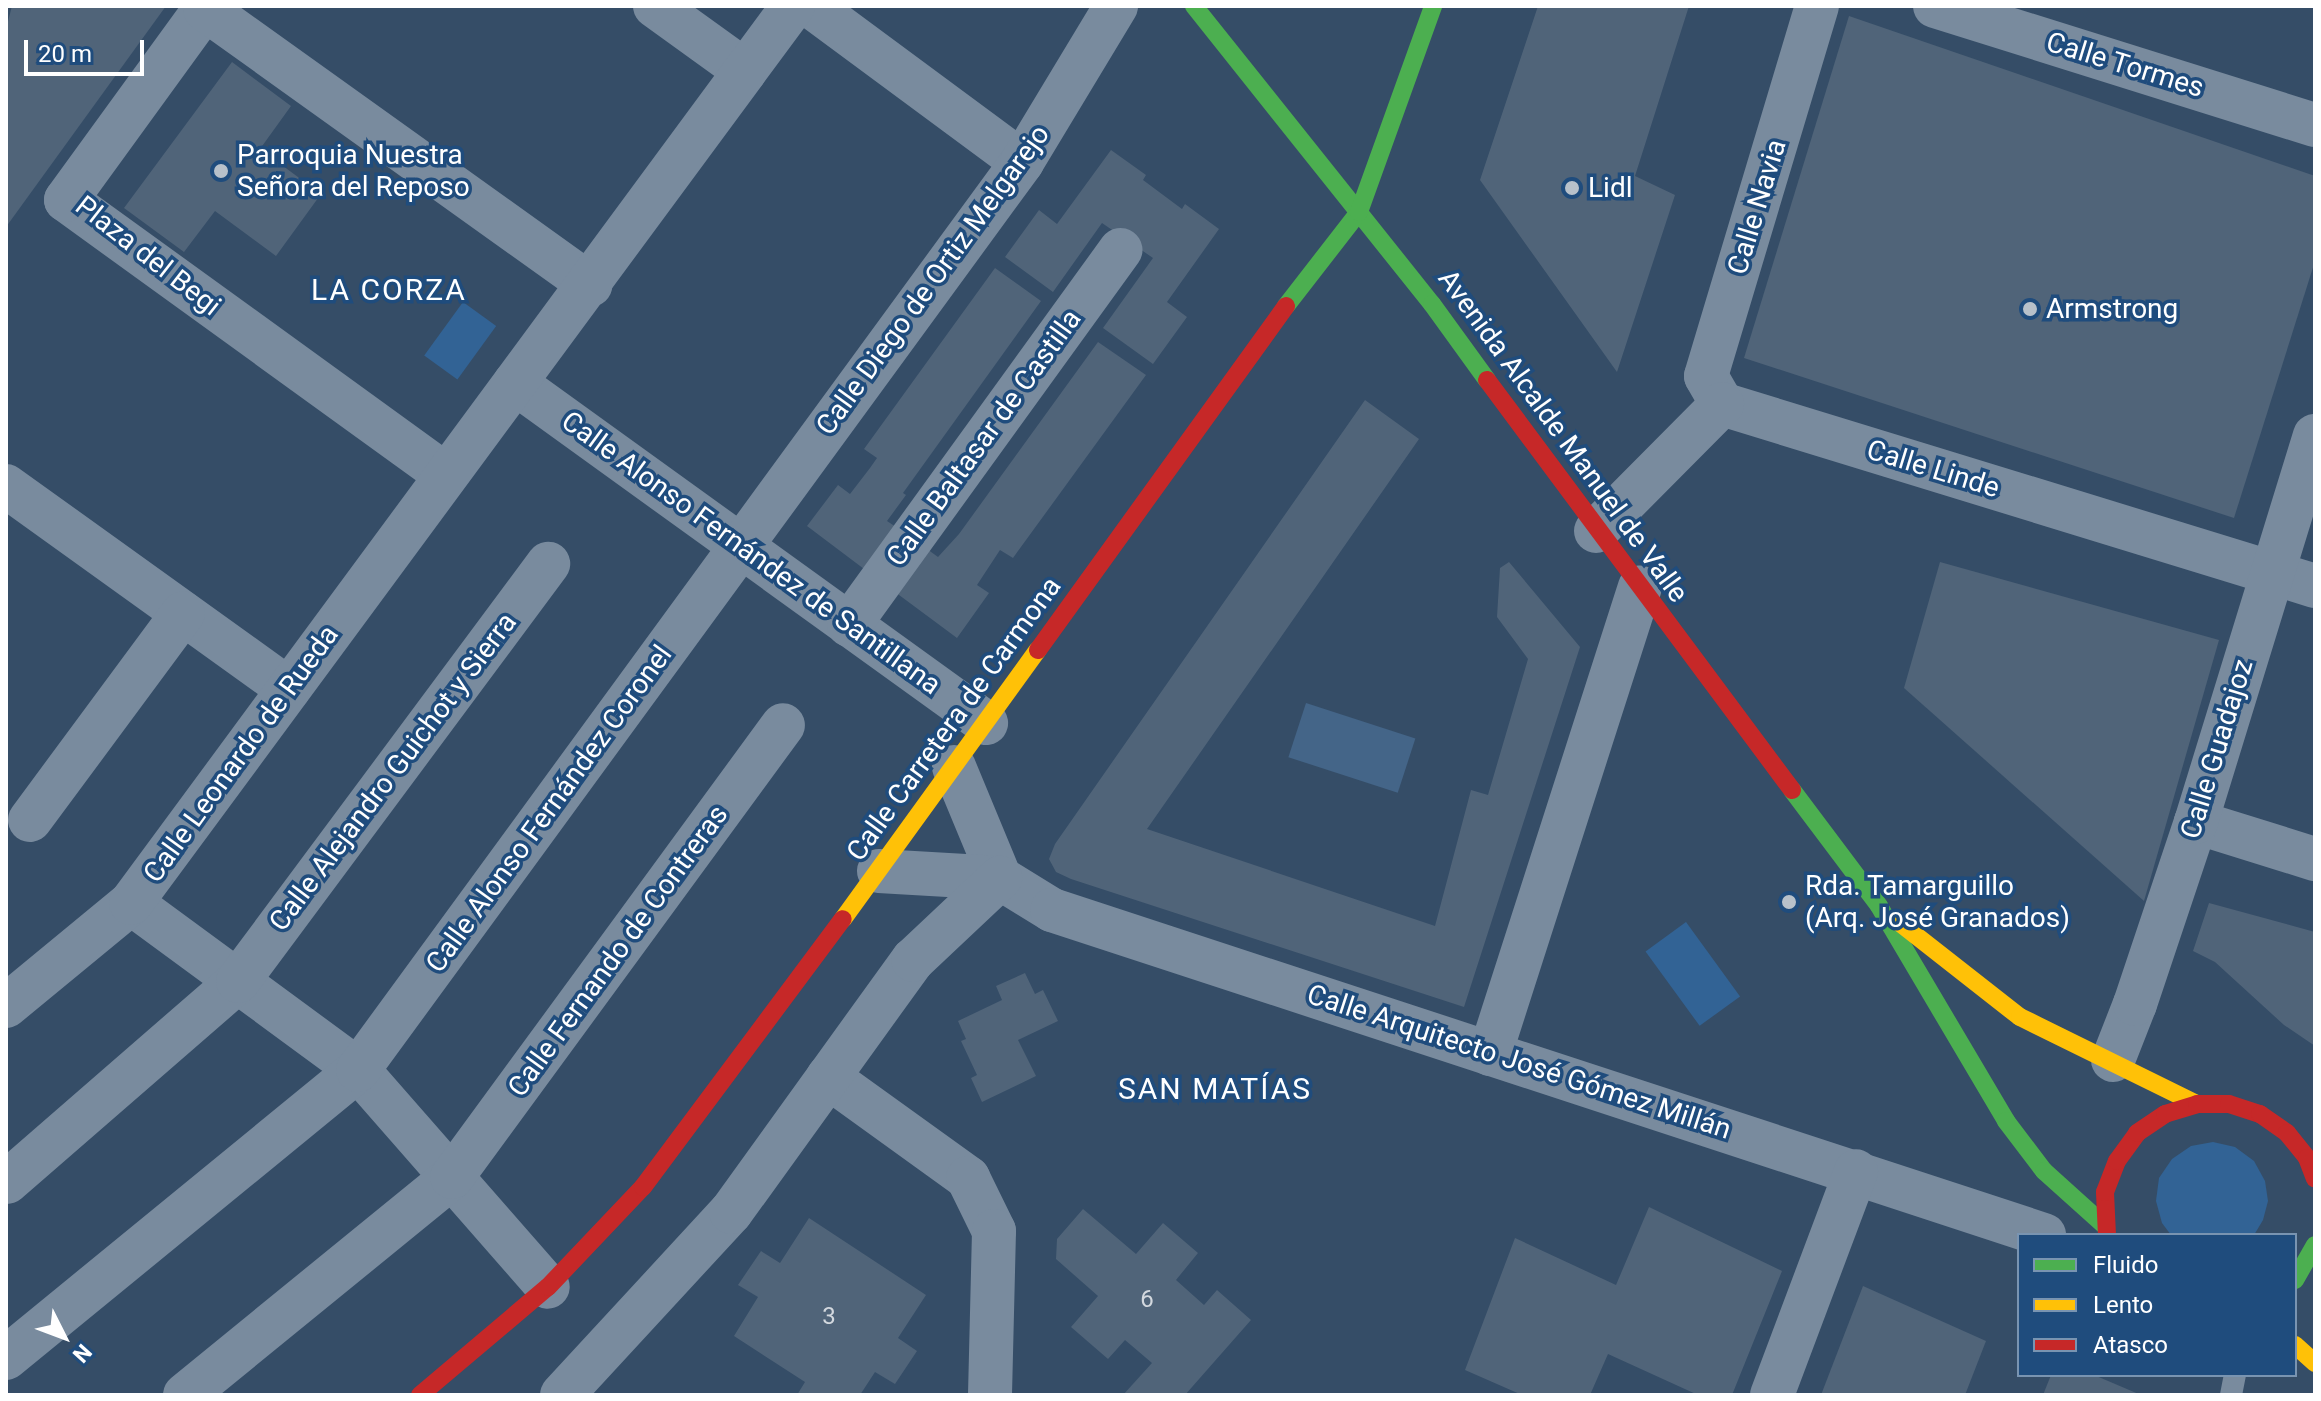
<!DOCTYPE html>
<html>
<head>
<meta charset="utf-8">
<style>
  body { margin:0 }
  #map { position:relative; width:2321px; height:1401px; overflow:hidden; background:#354d67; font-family:Roboto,sans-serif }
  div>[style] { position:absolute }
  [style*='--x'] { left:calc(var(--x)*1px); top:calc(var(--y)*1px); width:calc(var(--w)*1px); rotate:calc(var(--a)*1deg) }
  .green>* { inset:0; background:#326395; transform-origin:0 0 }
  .water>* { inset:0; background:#446588; transform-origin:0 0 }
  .building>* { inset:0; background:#506479 }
  .lane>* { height:22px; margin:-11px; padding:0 11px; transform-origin:11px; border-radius:11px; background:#798b9e }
  .street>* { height:44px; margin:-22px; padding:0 22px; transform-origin:22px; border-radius:22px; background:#798b9e }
  .fast>* { height:18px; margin:-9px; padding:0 9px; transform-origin:9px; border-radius:9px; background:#4caf50 }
  .slow>* { height:18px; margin:-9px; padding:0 9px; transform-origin:9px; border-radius:9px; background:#ffc107 }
  .jam>* { height:18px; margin:-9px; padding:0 9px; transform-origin:9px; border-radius:9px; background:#c62828 }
  .dots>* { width:22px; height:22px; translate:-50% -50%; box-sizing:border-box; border:4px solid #1f4c7d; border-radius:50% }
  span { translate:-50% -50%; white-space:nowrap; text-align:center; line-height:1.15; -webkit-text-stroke:7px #1f4c7d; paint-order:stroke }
  .number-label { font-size:24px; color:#d3d8de }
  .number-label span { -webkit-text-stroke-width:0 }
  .street-label { font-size:28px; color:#fff }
  .poi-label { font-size:28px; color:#fff }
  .left { translate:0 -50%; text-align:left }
  .neighbourhood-label { font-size:30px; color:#fff; letter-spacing:2px }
  .frame { position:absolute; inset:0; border:8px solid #fff; pointer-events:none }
  .legend { position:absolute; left:2017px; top:1233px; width:280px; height:144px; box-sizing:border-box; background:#1f4c7d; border:2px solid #7994b1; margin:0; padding:10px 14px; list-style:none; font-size:24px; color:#fff }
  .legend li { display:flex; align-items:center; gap:16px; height:40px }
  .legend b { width:40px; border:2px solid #7994b1 }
  .north { position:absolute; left:24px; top:1297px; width:80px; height:80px; -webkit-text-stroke:6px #1f4c7d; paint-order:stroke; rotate:132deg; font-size:22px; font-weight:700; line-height:32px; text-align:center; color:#fff }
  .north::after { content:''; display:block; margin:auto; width:28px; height:36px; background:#fff; clip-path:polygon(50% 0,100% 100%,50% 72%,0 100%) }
  .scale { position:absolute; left:24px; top:40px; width:120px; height:36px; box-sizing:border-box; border:4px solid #fff; border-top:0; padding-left:10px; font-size:24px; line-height:28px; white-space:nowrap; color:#fff; -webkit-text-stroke:6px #1f4c7d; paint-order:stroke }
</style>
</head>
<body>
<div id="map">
  <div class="green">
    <div style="left:463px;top:302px;width:41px;height:66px;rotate:36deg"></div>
    <div style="left:1686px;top:922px;width:92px;height:50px;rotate:54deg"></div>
    <div style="clip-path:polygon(2213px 1142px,2235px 1147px,2254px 1161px,2265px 1181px,2268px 1201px,2263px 1220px,2254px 1235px,2171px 1235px,2162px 1223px,2156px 1201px,2159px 1178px,2172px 1159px,2191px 1146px)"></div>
  </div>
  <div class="water">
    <div style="left:1306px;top:703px;width:115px;height:57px;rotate:18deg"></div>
  </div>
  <div class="building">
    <div style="clip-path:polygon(12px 6px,166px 6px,6px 227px,6px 29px)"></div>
    <div style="clip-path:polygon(1538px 6px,1689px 6px,1635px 176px,1675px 195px,1617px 372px,1480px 180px)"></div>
    <div style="clip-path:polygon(1849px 16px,2315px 176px,2315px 261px,2234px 518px,1744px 358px)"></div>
    <div style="clip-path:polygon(232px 62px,291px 106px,260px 149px,321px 194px,276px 256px,215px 211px,184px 252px,124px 208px)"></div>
    <div style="clip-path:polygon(1111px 150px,1146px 175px,1143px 180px,1182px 209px,1185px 204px,1219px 229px,1167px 302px,1187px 317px,1153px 364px,1103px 328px,1153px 258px,1102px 223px,1053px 292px,1005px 257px,1039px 210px,1057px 224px)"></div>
    <div style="clip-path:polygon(995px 268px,1041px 301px,903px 493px,906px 495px,887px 521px,899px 529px,868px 572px,807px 526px,838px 485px,850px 494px,870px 468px,877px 458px,864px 449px)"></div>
    <div style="clip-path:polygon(1098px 342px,1146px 375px,1013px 558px,1000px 550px,977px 585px,989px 593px,957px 638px,895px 592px,927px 549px,938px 557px,959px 534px)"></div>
    <div style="clip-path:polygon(1365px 400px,1419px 439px,1147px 829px,1435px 926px,1471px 790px,1488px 795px,1528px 659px,1497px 617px,1500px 568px,1509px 562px,1580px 647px,1464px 1007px,1071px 879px,1056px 872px,1049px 859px,1055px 844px)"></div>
    <div style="clip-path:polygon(1940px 562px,2219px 640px,2144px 901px,1904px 688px)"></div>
    <div style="clip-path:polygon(2209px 903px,2315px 932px,2315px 1046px,2284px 1025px,2215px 962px,2193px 951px)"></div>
    <div style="clip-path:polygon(1025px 973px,1035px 994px,1043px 990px,1058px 1021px,1018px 1040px,1036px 1076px,982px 1102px,971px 1078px,977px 1075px,961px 1041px,966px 1039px,958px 1021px,1002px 1000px,996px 986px)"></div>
    <div style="clip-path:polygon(1649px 1207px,1782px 1271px,1732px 1395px,1698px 1395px,1608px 1354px,1590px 1395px,1522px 1395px,1465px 1370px,1515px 1238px,1616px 1285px)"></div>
    <div style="clip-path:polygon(1083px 1209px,1136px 1254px,1163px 1223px,1198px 1253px,1176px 1280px,1204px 1305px,1217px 1290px,1251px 1320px,1185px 1395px,1123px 1395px,1152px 1363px,1125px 1340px,1108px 1359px,1071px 1327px,1098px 1296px,1056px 1259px,1057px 1239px)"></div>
    <div style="clip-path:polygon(809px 1218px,926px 1295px,898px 1338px,917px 1351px,895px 1384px,875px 1372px,860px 1395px,797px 1395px,805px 1382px,734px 1336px,758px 1297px,738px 1285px,761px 1251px,780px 1263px)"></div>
    <div style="clip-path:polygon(1863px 1286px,1986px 1341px,1965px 1395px,1821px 1395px)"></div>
    <div style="clip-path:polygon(2051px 1375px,2094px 1375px,2141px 1395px,2043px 1395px)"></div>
  </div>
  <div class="lane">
    <div style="--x:2231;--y:1395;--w:20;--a:-79"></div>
  </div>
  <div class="street">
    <div style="--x:655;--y:6;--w:111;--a:35.8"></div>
    <div style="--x:811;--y:6;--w:262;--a:36.5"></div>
    <div style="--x:1935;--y:6;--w:398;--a:17.4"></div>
    <div style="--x:515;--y:383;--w:581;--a:35.82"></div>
    <div style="--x:1722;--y:404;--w:620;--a:17.06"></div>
    <div style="--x:1722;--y:404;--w:32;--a:-120"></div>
    <div style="--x:1706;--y:376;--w:386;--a:-73.3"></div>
    <div style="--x:446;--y:475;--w:469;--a:-144.1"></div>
    <div style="--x:66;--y:200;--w:236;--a:-54"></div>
    <div style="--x:205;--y:9;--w:474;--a:35.6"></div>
    <div style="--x:6;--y:486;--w:348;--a:35.7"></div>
    <div style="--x:1596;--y:531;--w:179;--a:-45.2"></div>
    <div style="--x:849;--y:625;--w:463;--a:-54.1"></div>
    <div style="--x:954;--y:767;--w:120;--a:67.5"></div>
    <div style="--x:30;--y:820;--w:257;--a:-53.5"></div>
    <div style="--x:2196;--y:822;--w:125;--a:17.3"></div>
    <div style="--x:879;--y:871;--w:121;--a:3.3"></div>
    <div style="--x:1000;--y:878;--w:61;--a:31.6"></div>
    <div style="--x:1052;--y:910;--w:1044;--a:18.14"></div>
    <div style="--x:131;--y:903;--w:282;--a:36.3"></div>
    <div style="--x:358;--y:1070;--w:288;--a:48.8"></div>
    <div style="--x:6;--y:1006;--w:162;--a:-39.5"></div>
    <div style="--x:131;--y:903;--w:1115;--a:-53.57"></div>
    <div style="--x:1490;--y:1054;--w:490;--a:-72.2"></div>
    <div style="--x:2113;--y:1060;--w:60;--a:-68.6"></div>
    <div style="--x:2135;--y:1004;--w:192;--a:-71.5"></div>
    <div style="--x:2196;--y:822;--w:404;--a:-72.9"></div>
    <div style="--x:828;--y:1077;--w:173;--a:35.8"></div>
    <div style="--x:968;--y:1178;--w:59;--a:63.9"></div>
    <div style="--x:994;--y:1231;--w:164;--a:91.4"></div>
    <div style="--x:7;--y:1182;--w:306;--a:-41"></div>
    <div style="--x:238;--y:981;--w:520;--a:-53.37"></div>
    <div style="--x:6;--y:1358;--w:455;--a:-39.3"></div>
    <div style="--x:358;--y:1070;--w:1125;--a:-53.82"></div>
    <div style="--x:1022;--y:162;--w:182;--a:-58.9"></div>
    <div style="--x:185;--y:1395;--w:345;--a:-39.2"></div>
    <div style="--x:452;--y:1177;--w:560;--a:-53.78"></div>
    <div style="--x:562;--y:1395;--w:249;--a:-47.3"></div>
    <div style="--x:731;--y:1212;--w:311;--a:-54.2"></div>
    <div style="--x:913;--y:960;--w:120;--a:-43.3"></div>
    <div style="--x:1772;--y:1395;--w:239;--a:-69.4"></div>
  </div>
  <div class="fast">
    <div style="--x:1194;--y:6;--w:381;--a:51.4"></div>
    <div style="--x:1432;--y:304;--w:94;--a:54.1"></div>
    <div style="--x:1286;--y:306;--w:119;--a:-52.2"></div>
    <div style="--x:1359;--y:212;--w:219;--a:-70.2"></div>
    <div style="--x:1792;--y:790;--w:145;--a:53.1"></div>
    <div style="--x:1879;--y:906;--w:250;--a:59.4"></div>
    <div style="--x:2006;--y:1121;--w:63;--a:52.8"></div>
    <div style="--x:2044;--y:1171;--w:82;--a:42"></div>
    <div style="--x:2295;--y:1280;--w:40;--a:-60.3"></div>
  </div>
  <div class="slow">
    <div style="--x:843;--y:919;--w:332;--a:-54.1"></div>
    <div style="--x:1900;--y:923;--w:152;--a:38.1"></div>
    <div style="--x:2020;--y:1017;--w:197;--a:26.2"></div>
    <div style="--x:2295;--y:1345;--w:27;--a:42"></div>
  </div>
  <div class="jam">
    <div style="--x:1487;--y:380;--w:511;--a:53.35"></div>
    <div style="--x:1038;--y:650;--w:424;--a:-54.2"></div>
    <div style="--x:2107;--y:1235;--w:43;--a:-92.7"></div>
    <div style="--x:2105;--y:1192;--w:33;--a:-69"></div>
    <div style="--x:2117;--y:1161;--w:34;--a:-54"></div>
    <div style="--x:2137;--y:1133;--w:34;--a:-34"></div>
    <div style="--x:2165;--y:1114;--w:34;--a:-17"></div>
    <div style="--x:2197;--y:1104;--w:32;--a:0"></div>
    <div style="--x:2229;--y:1104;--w:33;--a:18"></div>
    <div style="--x:2260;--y:1114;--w:33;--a:35"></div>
    <div style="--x:2287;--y:1133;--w:32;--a:51"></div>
    <div style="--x:2307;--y:1158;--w:22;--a:69"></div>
    <div style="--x:420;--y:1395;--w:167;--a:-40.2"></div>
    <div style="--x:548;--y:1287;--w:138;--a:-46.5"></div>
    <div style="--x:643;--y:1187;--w:334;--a:-53.3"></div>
  </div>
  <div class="dots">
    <div style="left:221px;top:171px;background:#b8c1ca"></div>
    <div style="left:1572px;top:188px;background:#b8c1ca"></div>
    <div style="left:2030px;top:309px;background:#b8c1ca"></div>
    <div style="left:1789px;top:902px;background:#b8c1ca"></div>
  </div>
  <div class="number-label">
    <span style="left:1147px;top:1300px">6</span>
    <span style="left:829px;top:1317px">3</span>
  </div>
  <div class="street-label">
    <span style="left:2125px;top:65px;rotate:17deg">Calle Tormes</span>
    <span style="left:1757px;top:207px;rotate:-73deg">Calle Navia</span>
    <span style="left:148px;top:256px;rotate:38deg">Plaza del Begi</span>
    <span style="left:933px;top:280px;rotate:-54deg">Calle Diego de Ortiz Melgarejo</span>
    <span style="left:1563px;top:436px;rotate:54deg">Avenida Alcalde Manuel de Valle</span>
    <span style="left:984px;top:438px;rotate:-54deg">Calle Baltasar de Castilla</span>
    <span style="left:1933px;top:469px;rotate:17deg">Calle Linde</span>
    <span style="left:751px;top:553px;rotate:36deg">Calle Alonso Fernández de Santillana</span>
    <span style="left:954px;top:719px;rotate:-54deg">Calle Carretera de Carmona</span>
    <span style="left:2217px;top:749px;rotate:-73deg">Calle Guadajoz</span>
    <span style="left:241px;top:754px;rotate:-54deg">Calle Leonardo de Rueda</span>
    <span style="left:393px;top:772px;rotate:-53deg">Calle Alejandro Guichot y Sierra</span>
    <span style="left:549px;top:809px;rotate:-54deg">Calle Alonso Fernández Coronel</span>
    <span style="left:618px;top:951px;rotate:-54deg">Calle Fernando de Contreras</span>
    <span style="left:1519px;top:1062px;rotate:18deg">Calle Arquitecto José Gómez Millán</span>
  </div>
  <div class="poi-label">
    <span class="left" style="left:237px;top:171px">Parroquia Nuestra<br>Señora del Reposo</span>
    <span class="left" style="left:1588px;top:188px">Lidl</span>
    <span class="left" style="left:2046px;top:309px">Armstrong</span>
    <span class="left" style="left:1805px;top:902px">Rda. Tamarguillo<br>(Arq. José Granados)</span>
  </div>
  <div class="neighbourhood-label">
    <span style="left:389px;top:290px">LA CORZA</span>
    <span style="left:1215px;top:1089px">SAN MATÍAS</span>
  </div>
  <div class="frame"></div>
  <ul class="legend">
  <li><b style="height:10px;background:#4caf50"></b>Fluido</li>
  <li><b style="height:10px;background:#ffc107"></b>Lento</li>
  <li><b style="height:10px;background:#c62828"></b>Atasco</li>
  </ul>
  <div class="north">N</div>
  <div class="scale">20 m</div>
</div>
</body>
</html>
